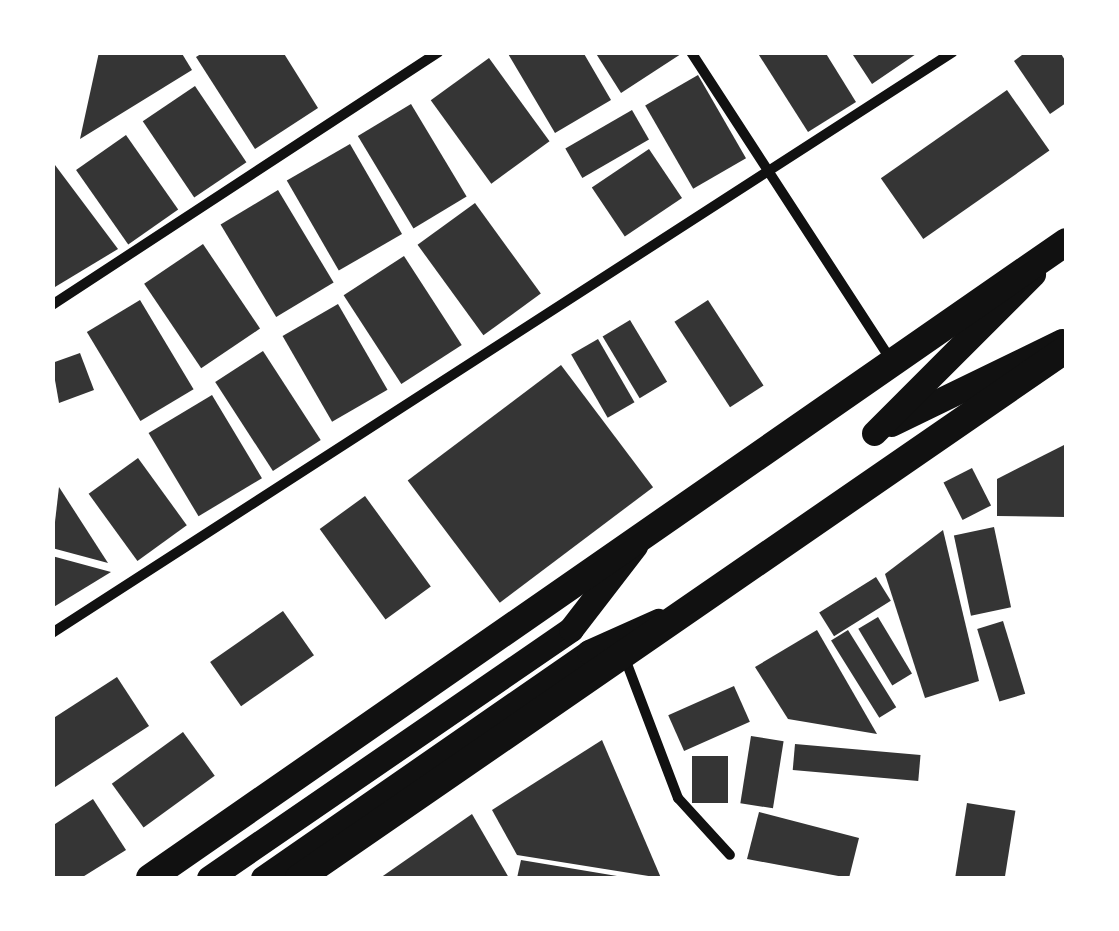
<!DOCTYPE html>
<html>
<head>
<meta charset="utf-8">
<style>
  body { margin:0 }
  #map { position:relative; width:1119px; height:931px; overflow:hidden; background:#fff; font-family:Arial,sans-serif }
  div>[style] { position:absolute }
  [style*='--x'] { left:calc(var(--x)*1px); top:calc(var(--y)*1px); width:calc(var(--w)*1px); rotate:calc(var(--a)*1deg) }
  .building>* { inset:0; background:#353535; transform-origin:0 0 }
  .minor>* { height:10px; margin:-5px; padding:0 5px; transform-origin:5px; border-radius:5px; background:#111 }
  .primary>* { height:25px; margin:-12.5px; padding:0 12.5px; transform-origin:12.5px; border-radius:12.5px; background:#111 }
  .trunk>* { height:28px; margin:-14px; padding:0 14px; transform-origin:14px; border-radius:14px; background:#111 }
  span { translate:-50% -50%; white-space:nowrap; text-align:center; line-height:1.15; -webkit-text-stroke:9px #fff; paint-order:stroke }
  .frame { position:absolute; inset:0; border:55px solid #fff; pointer-events:none }
</style>
</head>
<body>
<div id="map">
  <div class="building">
    <div style="clip-path:polygon(99px 52px,181px 52px,192px 70px,80px 139px)"></div>
    <div style="clip-path:polygon(204px 52px,283px 52px,318px 108px,255px 149px,196px 57px)"></div>
    <div style="clip-path:polygon(507px 52px,583px 52px,611px 100px,555px 133px)"></div>
    <div style="clip-path:polygon(595px 52px,684px 52px,621px 93px)"></div>
    <div style="clip-path:polygon(757px 52px,825px 52px,856px 102px,808px 132px)"></div>
    <div style="clip-path:polygon(851px 52px,919px 52px,872px 84px)"></div>
    <div style="clip-path:polygon(1026px 52px,1060px 52px,1066px 62px,1066px 103px,1050px 114px,1014px 61px)"></div>
    <div style="left:489px;top:58px;width:103px;height:72px;rotate:54deg"></div>
    <div style="left:698px;top:75px;width:96px;height:61px;rotate:60deg"></div>
    <div style="left:195px;top:86px;width:92px;height:63px;rotate:56deg"></div>
    <div style="left:1007px;top:90px;width:74px;height:154px;rotate:55deg"></div>
    <div style="left:411px;top:104px;width:108px;height:62px;rotate:59deg"></div>
    <div style="left:632px;top:110px;width:34px;height:77px;rotate:60deg"></div>
    <div style="left:126px;top:135px;width:91px;height:61px;rotate:55deg"></div>
    <div style="left:350px;top:144px;width:104px;height:73px;rotate:60deg"></div>
    <div style="left:649px;top:149px;width:59px;height:69px;rotate:56deg"></div>
    <div style="clip-path:polygon(52px 161px,118px 249px,55px 287px,52px 273px)"></div>
    <div style="left:278px;top:190px;width:108px;height:67px;rotate:59deg"></div>
    <div style="left:475px;top:203px;width:112px;height:71px;rotate:54deg"></div>
    <div style="left:203px;top:244px;width:102px;height:71px;rotate:56deg"></div>
    <div style="left:404px;top:256px;width:106px;height:72px;rotate:57deg"></div>
    <div style="left:140px;top:300px;width:104px;height:62px;rotate:59deg"></div>
    <div style="left:708px;top:300px;width:102px;height:40px;rotate:57deg"></div>
    <div style="left:338px;top:304px;width:99px;height:64px;rotate:60deg"></div>
    <div style="left:630px;top:320px;width:72px;height:32px;rotate:59deg"></div>
    <div style="left:598px;top:339px;width:73px;height:31px;rotate:60deg"></div>
    <div style="left:263px;top:351px;width:106px;height:57px;rotate:57deg"></div>
    <div style="clip-path:polygon(80px 353px,94px 390px,59px 403px,52px 363px)"></div>
    <div style="left:561px;top:365px;width:153px;height:192px;rotate:53deg"></div>
    <div style="left:212px;top:395px;width:97px;height:74px;rotate:59deg"></div>
    <div style="clip-path:polygon(1066px 444px,1066px 517px,997px 516px,997px 479px)"></div>
    <div style="left:138px;top:458px;width:83px;height:61px;rotate:54deg"></div>
    <div style="left:972px;top:468px;width:42px;height:32px;rotate:63deg"></div>
    <div style="clip-path:polygon(59px 487px,108px 563px,52px 548px)"></div>
    <div style="left:365px;top:496px;width:112px;height:56px;rotate:54deg"></div>
    <div style="left:994px;top:527px;width:82px;height:41px;rotate:78deg"></div>
    <div style="clip-path:polygon(943px 530px,979px 681px,925px 698px,885px 574px)"></div>
    <div style="clip-path:polygon(52px 556px,111px 572px,52px 608px)"></div>
    <div style="left:876px;top:577px;width:28px;height:67px;rotate:58deg"></div>
    <div style="left:283px;top:611px;width:54px;height:89px;rotate:55deg"></div>
    <div style="left:878px;top:617px;width:66px;height:23px;rotate:59deg"></div>
    <div style="left:1003px;top:621px;width:76px;height:27px;rotate:73deg"></div>
    <div style="clip-path:polygon(817px 630px,877px 734px,788px 719px,755px 667px)"></div>
    <div style="left:848px;top:630px;width:91px;height:20px;rotate:58deg"></div>
    <div style="clip-path:polygon(117px 677px,149px 726px,52px 789px,52px 719px)"></div>
    <div style="left:734px;top:686px;width:39px;height:72px;rotate:66deg"></div>
    <div style="left:183px;top:732px;width:54px;height:88px;rotate:54deg"></div>
    <div style="left:751px;top:736px;width:33px;height:68px;rotate:9deg"></div>
    <div style="clip-path:polygon(602px 740px,661px 878px,517px 855px,492px 810px)"></div>
    <div style="left:795px;top:744px;width:126px;height:26px;rotate:5deg"></div>
    <div style="left:692px;top:756px;width:36px;height:47px"></div>
    <div style="clip-path:polygon(93px 799px,126px 850px,81px 878px,52px 878px,52px 826px)"></div>
    <div style="left:967px;top:803px;width:49px;height:76px;rotate:9deg"></div>
    <div style="clip-path:polygon(759px 812px,859px 838px,849px 878px,747px 859px)"></div>
    <div style="clip-path:polygon(472px 814px,509px 878px,380px 878px)"></div>
    <div style="clip-path:polygon(521px 860px,617px 876px,616px 878px,517px 878px)"></div>
  </div>
  <div class="minor">
    <div style="--x:691;--y:52;--w:369;--a:57"></div>
    <div style="--x:52;--y:305;--w:462;--a:-33.2"></div>
    <div style="--x:52;--y:633;--w:1072;--a:-32.82"></div>
    <div style="--x:624;--y:656;--w:152;--a:69.2"></div>
    <div style="--x:678;--y:798;--w:77;--a:47.6"></div>
  </div>
  <div class="primary">
    <div style="--x:891;--y:424;--w:190;--a:-25.9"></div>
    <div style="--x:874;--y:433;--w:225;--a:-45"></div>
    <div style="--x:209;--y:878;--w:439;--a:-34.5"></div>
    <div style="--x:571;--y:629;--w:105;--a:-52.4"></div>
    <div style="--x:263;--y:878;--w:397;--a:-34.7"></div>
    <div style="--x:589;--y:652;--w:76;--a:-24.2"></div>
  </div>
  <div class="trunk">
    <div style="--x:150;--y:878;--w:1115;--a:-34.77"></div>
    <div style="--x:299;--y:878;--w:932;--a:-34.59"></div>
  </div>
  <div class="frame"></div>
</div>
</body>
</html>
